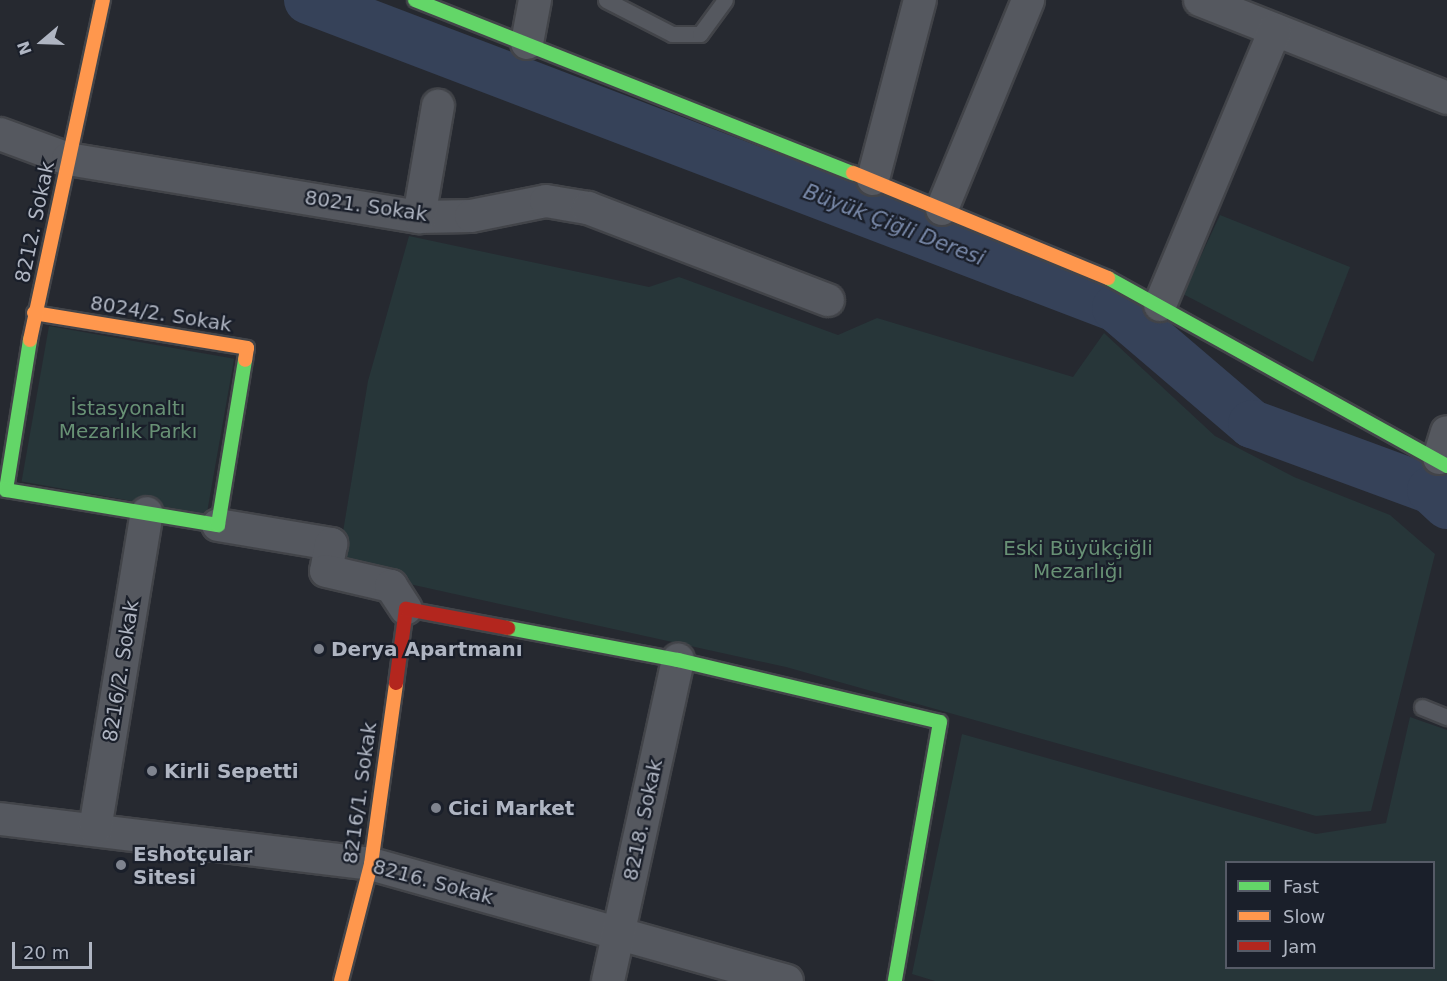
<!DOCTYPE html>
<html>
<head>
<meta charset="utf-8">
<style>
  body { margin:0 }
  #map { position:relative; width:1447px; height:981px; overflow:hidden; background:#262930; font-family:"DejaVu Sans",sans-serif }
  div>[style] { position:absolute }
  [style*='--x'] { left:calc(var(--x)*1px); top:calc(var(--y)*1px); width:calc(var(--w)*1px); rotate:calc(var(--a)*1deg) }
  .green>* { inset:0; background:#273639; transform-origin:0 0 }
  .river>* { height:48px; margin:-24px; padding:0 24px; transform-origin:24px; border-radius:24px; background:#364259 }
  .roads { filter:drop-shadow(2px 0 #424449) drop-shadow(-2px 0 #424449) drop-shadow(0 2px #424449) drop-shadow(0 -2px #424449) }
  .lane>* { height:15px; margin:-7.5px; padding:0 7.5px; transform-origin:7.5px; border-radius:7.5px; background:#55585f }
  .street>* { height:32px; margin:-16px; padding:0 16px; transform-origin:16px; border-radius:16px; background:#55585f }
  .fast>* { height:14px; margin:-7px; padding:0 7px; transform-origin:7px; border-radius:7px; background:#63d668 }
  .slow>* { height:14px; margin:-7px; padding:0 7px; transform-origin:7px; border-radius:7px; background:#ff974d }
  .jam>* { height:14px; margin:-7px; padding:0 7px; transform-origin:7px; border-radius:7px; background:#b3261e }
  .dots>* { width:16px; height:16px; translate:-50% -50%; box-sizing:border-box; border:3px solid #1a1f2a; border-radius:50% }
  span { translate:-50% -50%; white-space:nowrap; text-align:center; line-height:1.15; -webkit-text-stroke:4.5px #1a1f2a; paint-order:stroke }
  .street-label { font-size:20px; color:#afb5c2 }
  .park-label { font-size:20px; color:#689175 }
  .poi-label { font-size:20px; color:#afb5c2; font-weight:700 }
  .left { translate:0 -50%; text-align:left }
  .water-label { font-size:21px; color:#7989a9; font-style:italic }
  .legend { position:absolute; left:1225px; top:861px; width:210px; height:108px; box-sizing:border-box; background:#1a1f2a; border:2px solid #565b67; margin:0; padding:8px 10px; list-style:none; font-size:18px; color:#afb5c2 }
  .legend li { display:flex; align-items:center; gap:12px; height:30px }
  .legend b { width:30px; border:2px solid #565b67 }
  .north { position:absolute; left:12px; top:12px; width:60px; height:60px; -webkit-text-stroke:4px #1a1f2a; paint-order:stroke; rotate:251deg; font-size:16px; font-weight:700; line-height:24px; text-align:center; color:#afb5c2 }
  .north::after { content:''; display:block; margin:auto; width:21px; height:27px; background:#afb5c2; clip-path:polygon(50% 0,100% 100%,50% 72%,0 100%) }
  .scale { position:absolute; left:12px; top:942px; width:80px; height:27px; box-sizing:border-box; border:3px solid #afb5c2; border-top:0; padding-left:8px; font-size:18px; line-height:21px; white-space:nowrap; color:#afb5c2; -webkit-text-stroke:4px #1a1f2a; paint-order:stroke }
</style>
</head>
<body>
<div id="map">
  <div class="green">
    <div style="clip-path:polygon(1220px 215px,1350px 267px,1313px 362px,1183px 294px)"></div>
    <div style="clip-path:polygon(409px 236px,649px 287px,679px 277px,838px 335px,877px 318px,1073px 377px,1104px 333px,1215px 436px,1294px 477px,1390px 515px,1435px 554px,1371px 811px,1316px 816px,786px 667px,337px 568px,368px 381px)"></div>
    <div style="left:49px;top:326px;width:188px;height:158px;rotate:10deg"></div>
    <div style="clip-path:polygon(evenodd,1410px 717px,1447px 730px,1447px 981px,935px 981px,912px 974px,962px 734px,1316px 834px,1386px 823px,1410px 717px,1226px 862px,1434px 862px,1434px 968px,1226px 968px,1226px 862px)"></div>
  </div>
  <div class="river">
    <div style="--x:308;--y:0;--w:865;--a:20.87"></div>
    <div style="--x:1116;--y:308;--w:179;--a:40.5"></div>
    <div style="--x:1252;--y:424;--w:191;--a:20.2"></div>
    <div style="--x:1431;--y:490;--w:22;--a:43"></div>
  </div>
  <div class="roads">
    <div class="lane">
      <div style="--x:606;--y:0;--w:74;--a:27.3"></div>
      <div style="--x:672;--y:34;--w:28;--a:0"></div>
      <div style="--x:700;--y:34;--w:42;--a:-53.7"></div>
      <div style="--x:1422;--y:707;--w:27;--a:22"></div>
    </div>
    <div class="street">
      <div style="--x:1200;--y:0;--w:266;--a:21.6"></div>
      <div style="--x:527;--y:43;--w:44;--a:-79.5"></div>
      <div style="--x:0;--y:134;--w:72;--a:20.2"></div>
      <div style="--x:68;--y:159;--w:356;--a:9.4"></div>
      <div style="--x:419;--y:217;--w:52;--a:-1.1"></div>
      <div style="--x:471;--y:216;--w:76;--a:-11.3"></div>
      <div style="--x:546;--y:201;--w:43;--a:9.5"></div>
      <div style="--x:588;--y:208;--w:257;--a:21"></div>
      <div style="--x:873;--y:179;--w:185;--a:-75.3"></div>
      <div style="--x:942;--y:209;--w:226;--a:-67.6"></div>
      <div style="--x:419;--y:217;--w:113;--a:-80.3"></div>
      <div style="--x:1160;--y:305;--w:298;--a:-67.3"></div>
      <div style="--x:1439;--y:458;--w:27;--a:-73"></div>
      <div style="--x:218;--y:525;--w:115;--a:9.5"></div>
      <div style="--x:331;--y:544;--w:27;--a:100"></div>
      <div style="--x:326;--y:571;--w:67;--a:13"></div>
      <div style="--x:391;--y:586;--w:27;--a:57"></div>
      <div style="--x:0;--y:819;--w:374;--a:6.9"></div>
      <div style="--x:371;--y:864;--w:432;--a:15.7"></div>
      <div style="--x:95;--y:829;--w:320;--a:-80.7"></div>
      <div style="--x:608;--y:981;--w:329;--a:-77.7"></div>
    </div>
    <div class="fast">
      <div style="--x:415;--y:0;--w:471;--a:21.6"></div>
      <div style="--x:1108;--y:278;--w:388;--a:29"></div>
      <div style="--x:30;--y:340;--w:152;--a:99.1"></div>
      <div style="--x:6;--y:490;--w:215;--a:9.4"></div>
      <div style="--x:218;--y:525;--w:167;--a:-80.7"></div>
      <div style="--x:508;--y:628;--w:173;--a:10.7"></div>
      <div style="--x:678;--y:660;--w:269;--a:13.3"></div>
      <div style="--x:940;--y:722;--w:263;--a:99.9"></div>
    </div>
    <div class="slow">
      <div style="--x:853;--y:173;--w:276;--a:22.4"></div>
      <div style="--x:34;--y:313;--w:216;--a:9.3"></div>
      <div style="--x:247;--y:348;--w:12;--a:99"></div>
      <div style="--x:30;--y:340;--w:348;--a:-77.9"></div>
      <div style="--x:341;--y:981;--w:121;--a:-75.6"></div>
      <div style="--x:371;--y:864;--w:183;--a:-82.1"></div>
    </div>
    <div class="jam">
      <div style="--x:396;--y:683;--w:75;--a:-82.3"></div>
      <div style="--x:406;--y:609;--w:104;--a:10.6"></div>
    </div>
  </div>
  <div class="dots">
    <div style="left:319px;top:649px;background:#7f848f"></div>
    <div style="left:152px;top:771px;background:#7f848f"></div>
    <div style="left:436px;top:808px;background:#7f848f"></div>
    <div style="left:121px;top:865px;background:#7f848f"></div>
  </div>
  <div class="street-label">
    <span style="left:366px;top:206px;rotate:8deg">8021. Sokak</span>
    <span style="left:35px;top:222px;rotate:-78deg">8212. Sokak</span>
    <span style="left:161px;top:314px;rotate:9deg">8024/2. Sokak</span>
    <span style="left:121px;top:671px;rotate:-81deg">8216/2. Sokak</span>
    <span style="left:360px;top:793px;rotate:-82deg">8216/1. Sokak</span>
    <span style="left:643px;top:820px;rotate:-78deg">8218. Sokak</span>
    <span style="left:433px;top:882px;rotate:15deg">8216. Sokak</span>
  </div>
  <div class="park-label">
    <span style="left:128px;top:420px">İstasyonaltı<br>Mezarlık Parkı</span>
    <span style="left:1078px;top:560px">Eski Büyükçiğli<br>Mezarlığı</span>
  </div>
  <div class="poi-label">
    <span class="left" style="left:331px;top:649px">Derya Apartmanı</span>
    <span class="left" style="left:164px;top:771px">Kirli Sepetti</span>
    <span class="left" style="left:448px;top:808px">Cici Market</span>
    <span class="left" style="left:133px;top:866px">Eshotçular<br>Sitesi</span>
  </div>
  <div class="water-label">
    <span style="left:894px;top:225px;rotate:21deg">Büyük Çiğli Deresi</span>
  </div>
  <ul class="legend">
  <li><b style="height:8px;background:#63d668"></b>Fast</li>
  <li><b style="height:8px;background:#ff974d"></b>Slow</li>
  <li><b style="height:8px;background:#b3261e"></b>Jam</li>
  </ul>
  <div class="north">N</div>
  <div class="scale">20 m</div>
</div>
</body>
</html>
